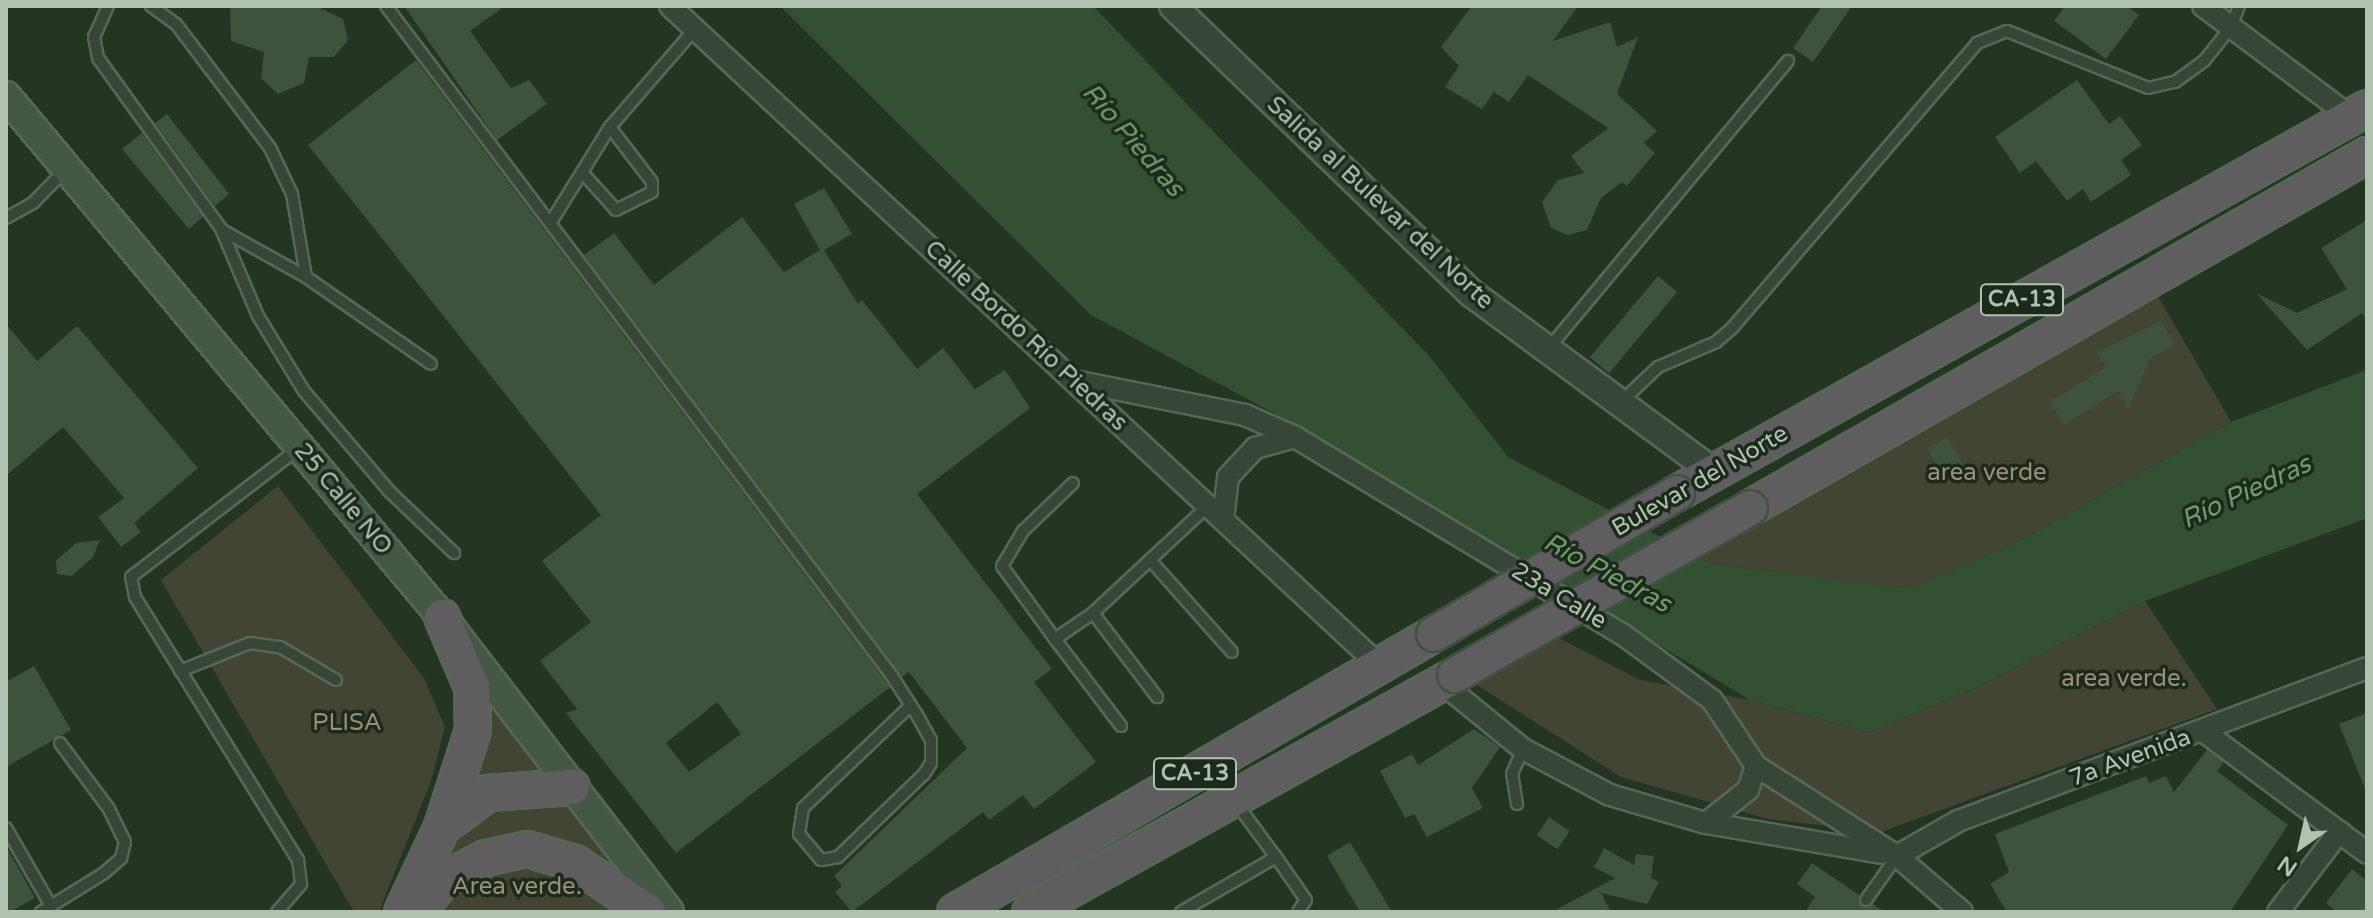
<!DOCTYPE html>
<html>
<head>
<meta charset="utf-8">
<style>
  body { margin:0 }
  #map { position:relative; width:2373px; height:918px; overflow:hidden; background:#243523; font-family:"Varela Round",sans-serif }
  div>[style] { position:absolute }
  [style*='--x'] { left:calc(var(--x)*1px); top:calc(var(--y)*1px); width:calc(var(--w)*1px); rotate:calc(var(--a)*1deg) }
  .green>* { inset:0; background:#424533 }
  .water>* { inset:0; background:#335132 }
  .building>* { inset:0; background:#3e523d; transform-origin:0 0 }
  .roads { filter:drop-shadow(2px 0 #576757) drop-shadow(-2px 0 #576757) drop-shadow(0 2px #576757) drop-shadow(0 -2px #576757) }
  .service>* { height:10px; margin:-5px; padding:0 5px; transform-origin:5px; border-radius:5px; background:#374636 }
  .minor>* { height:20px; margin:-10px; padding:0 10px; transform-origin:10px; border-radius:10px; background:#374636 }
  .tertiary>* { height:26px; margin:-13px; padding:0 13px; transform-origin:13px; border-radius:13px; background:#374636 }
  .secondary>* { height:28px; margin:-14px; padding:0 14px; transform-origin:14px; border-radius:14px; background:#455845 }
  .trunk>* { height:34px; margin:-17px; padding:0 17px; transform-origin:17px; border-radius:17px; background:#605d60 }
  .bridges { filter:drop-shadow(2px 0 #415141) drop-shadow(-2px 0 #415141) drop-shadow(0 2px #415141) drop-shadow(0 -2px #415141) }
  .trunk-bridge>* { height:34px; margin:-17px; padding:0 17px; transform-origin:17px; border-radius:17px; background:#605d60 }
  span { translate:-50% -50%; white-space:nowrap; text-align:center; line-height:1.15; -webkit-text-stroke:7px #1c2a1c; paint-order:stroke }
  .shield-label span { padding:2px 6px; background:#1c2a1c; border:2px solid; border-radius:6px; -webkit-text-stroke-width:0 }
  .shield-label { font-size:22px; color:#b1c2b1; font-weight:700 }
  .street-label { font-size:24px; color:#b1c2b1 }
  .park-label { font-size:24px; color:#9b8e7b }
  .water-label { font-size:26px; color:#719d6e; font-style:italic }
  .frame { position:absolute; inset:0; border:8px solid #b1c2b1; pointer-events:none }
  .north { position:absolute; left:2261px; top:806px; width:80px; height:80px; -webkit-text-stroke:6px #1c2a1c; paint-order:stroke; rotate:214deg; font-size:22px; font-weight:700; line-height:32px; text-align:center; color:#b1c2b1 }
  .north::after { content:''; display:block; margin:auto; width:28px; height:36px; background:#b1c2b1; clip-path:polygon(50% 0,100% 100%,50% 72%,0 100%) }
</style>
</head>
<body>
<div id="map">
  <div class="green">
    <div style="clip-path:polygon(2156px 293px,2231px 422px,2018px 542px,1910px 590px,1712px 564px,1689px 552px)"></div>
    <div style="clip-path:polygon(278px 486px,424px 678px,445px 727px,431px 781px,379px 912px,354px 912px,161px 580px)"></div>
    <div style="clip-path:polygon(2145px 601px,2217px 709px,1881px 832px,1768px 819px,1621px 777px,1466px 678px,1551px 634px,1640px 680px,1750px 700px,1869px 732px,1973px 689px)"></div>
    <div style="clip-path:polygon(483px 695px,545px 776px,459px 802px)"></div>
    <div style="clip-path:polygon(561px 796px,629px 884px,578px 853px,419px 889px,448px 837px,492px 803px)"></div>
    <div style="clip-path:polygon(525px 861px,553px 869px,632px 912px,432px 912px,458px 884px)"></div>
  </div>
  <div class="water">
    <div style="clip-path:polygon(780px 6px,1093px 6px,1430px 357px,1508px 457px,1712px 564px,1910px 589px,2018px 542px,2231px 422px,2367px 370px,2367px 518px,2145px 601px,1973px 689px,1869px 732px,1750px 700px,1277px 415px,1091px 315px)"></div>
  </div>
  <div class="building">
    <div style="clip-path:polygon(230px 6px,316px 6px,343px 19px,348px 40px,334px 57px,309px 57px,304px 83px,278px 94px,261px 78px,264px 52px,231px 41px)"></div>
    <div style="clip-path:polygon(404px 6px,505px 6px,470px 31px,511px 88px,529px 80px,547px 104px,497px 140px)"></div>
    <div style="clip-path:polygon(1472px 6px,1578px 6px,1553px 41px,1610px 22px,1617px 47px,1638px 37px,1617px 94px,1657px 131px,1644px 143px,1655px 153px,1627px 186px,1622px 182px,1601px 198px,1587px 230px,1568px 235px,1551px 228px,1542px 202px,1558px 180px,1584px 173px,1571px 156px,1608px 128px,1528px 75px,1509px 102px,1494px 92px,1482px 109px,1445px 87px,1459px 66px,1441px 47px)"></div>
    <div style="clip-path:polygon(1822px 6px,1852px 6px,1813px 62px,1793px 48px)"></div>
    <div style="clip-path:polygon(2065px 6px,2127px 6px,2139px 15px,2106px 59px,2054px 21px)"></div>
    <div style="clip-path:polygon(evenodd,416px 60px,890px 687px,676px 853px,566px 713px,577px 709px,540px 661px,591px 622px,542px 561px,601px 515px,308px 145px,416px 60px,717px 702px,741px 734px,689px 772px,666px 743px,717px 702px)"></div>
    <div style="clip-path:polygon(2077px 80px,2109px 124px,2120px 116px,2142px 145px,2121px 160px,2131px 175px,2091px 202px,2083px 189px,2067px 201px,2036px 161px,2020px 173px,1995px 137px)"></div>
    <div style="clip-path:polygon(167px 114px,229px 194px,215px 206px,155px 123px)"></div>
    <div style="clip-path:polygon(142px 133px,203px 217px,189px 229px,122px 149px)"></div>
    <div style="clip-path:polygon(824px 188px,852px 234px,824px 250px,858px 304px,862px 300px,917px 369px,943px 348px,975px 389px,1005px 370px,1030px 408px,917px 494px,1052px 669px,1034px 682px,1096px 762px,1034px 809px,1023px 795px,989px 820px,983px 812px,852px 912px,835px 892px,842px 886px,834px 876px,967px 748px,909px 672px,902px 677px,584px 255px,614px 233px,654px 285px,742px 217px,784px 272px,820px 250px,794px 204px)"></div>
    <div style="clip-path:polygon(2367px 220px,2367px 321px,2362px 313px,2307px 350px,2256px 293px,2297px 313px,2347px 289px,2321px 248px)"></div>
    <div style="left:1658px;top:276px;width:25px;height:106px;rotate:40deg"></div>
    <div style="clip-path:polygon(2161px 321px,2175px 344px,2150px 359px,2128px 410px,2118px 391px,2064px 425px,2050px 402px,2106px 367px,2097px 352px)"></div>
    <div style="clip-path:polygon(6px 324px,37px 361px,77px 326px,198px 468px,134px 523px,141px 532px,121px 547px,98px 517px,124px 498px,63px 427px,6px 476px)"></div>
    <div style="left:1947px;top:437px;width:41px;height:23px;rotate:59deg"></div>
    <div style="clip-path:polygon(100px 540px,93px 557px,72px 576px,57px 574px,56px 561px,76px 543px)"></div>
    <div style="clip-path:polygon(34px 666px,71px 730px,6px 767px,6px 682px)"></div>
    <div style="clip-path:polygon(2367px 713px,2367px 791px,2366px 791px,2339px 724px)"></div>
    <div style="clip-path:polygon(1474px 729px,1500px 747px,1472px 788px,1483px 808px,1427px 837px,1414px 814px,1405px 818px,1380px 771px,1412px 754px,1418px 765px)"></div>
    <div style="clip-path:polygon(2207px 750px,2224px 762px,2217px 771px,2288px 825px,2230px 912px,2007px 912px,1990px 884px,2009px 872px,1995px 834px,2146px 776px,2149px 783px,2166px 776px,2174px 792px)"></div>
    <div style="left:1549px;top:817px;width:25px;height:22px;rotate:34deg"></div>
    <div style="clip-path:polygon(1350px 842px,1392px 912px,1360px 912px,1327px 856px)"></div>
    <div style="clip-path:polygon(6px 846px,35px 898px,10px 912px,6px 912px)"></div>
    <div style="clip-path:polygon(1604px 848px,1634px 865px,1636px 854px,1654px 856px,1651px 878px,1659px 882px,1647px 904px,1601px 893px,1611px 912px,1552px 912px,1615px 878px,1594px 867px)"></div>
    <div style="clip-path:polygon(1812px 863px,1859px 895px,1862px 907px,1873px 904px,1884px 912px,1805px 912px,1815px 897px,1797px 884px)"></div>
    <div style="clip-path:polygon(2352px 869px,2367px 881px,2367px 912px,2337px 912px,2326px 903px)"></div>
  </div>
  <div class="roads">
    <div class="service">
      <div style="--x:108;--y:6;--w:34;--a:114"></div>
      <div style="--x:94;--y:37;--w:21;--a:79"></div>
      <div style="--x:98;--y:58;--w:212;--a:54.2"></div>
      <div style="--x:222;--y:230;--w:96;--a:29.2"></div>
      <div style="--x:306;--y:277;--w:152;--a:34.8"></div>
      <div style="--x:151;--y:6;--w:31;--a:36"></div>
      <div style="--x:176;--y:24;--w:156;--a:52.8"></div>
      <div style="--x:270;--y:148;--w:51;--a:64.4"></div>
      <div style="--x:292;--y:194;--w:84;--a:80.4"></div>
      <div style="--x:386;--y:6;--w:840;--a:52.94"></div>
      <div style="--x:892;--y:676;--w:46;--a:57.3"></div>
      <div style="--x:917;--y:715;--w:29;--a:61"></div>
      <div style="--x:931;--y:740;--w:23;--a:90"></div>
      <div style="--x:931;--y:763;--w:13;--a:122"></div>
      <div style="--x:924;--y:774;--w:120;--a:136"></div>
      <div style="--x:838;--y:857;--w:17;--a:170"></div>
      <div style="--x:821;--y:860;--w:34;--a:-130"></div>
      <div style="--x:799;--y:834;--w:26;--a:-81"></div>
      <div style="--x:803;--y:808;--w:149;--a:-43.6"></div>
      <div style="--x:582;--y:172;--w:51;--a:48.2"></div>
      <div style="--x:616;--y:210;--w:40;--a:-26.6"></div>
      <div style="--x:652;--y:192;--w:10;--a:-90"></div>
      <div style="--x:652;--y:182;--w:69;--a:-127.4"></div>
      <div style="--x:6;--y:218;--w:31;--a:-29"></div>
      <div style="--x:33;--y:203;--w:46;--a:-45.9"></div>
      <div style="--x:551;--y:222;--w:112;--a:-58.2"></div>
      <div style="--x:610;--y:127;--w:130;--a:-49.1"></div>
      <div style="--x:222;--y:231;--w:92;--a:67"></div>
      <div style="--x:258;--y:316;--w:88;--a:58.5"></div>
      <div style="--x:304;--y:391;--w:131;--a:49.6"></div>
      <div style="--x:389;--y:491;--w:90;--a:43.6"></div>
      <div style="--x:1548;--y:349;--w:375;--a:-50.2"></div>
      <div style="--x:1621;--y:402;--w:51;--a:-43.4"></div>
      <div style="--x:1658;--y:367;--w:63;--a:-23.3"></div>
      <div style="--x:1716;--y:342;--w:23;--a:-41"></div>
      <div style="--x:1733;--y:327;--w:374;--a:-49.3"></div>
      <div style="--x:1977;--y:43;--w:32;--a:-22"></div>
      <div style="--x:2007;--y:31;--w:152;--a:22"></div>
      <div style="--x:2148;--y:88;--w:28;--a:-13"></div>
      <div style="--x:2175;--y:82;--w:36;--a:-36"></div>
      <div style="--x:2204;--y:61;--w:43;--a:-51.5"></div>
      <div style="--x:2231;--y:27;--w:22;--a:-69"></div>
      <div style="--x:1150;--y:560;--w:123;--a:48.3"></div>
      <div style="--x:1093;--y:613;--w:106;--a:52.7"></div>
      <div style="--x:1055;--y:639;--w:90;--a:-126"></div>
      <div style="--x:1002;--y:566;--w:41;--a:-59"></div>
      <div style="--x:1023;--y:531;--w:69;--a:-43.8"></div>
      <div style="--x:180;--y:671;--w:75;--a:-21.8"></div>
      <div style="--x:250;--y:643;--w:30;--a:8"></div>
      <div style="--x:280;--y:647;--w:65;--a:30.5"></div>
      <div style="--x:1121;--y:726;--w:109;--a:-127.2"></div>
      <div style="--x:1055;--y:639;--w:46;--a:-34.4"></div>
      <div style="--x:1093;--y:613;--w:158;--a:-43"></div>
      <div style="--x:1236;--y:803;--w:67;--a:53.5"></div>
      <div style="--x:1517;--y:804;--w:30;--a:-99"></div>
      <div style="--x:1512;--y:774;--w:27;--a:-66"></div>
      <div style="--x:6;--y:828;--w:90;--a:60"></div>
      <div style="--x:51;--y:906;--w:12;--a:149"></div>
      <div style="--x:1866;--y:900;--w:54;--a:-54.8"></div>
      <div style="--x:51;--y:906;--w:62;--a:-31.9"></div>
      <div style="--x:104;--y:873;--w:23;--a:-41"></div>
      <div style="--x:121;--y:858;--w:16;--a:-76"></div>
      <div style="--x:125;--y:842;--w:37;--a:-116"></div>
      <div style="--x:109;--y:809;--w:82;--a:-126.6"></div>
      <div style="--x:277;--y:912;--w:37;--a:-49"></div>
      <div style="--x:301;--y:884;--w:24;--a:-97"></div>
      <div style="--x:298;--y:860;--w:309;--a:-121.8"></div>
      <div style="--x:135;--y:597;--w:20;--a:-101"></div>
      <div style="--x:131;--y:577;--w:210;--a:-37.5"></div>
      <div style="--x:1181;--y:912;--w:110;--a:-30.1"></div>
      <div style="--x:1276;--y:857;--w:52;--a:55.1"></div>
      <div style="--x:1306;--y:900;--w:14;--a:124"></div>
    </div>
    <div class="minor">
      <div style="--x:670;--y:6;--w:971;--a:42.91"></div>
      <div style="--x:2203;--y:6;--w:185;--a:36.9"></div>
      <div style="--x:1075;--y:381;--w:173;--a:11.3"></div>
      <div style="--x:1245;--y:415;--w:55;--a:23.7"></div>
      <div style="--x:1223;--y:520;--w:43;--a:-83.4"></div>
      <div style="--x:1228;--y:477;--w:40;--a:-47"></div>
      <div style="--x:1255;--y:448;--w:41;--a:-15.4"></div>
      <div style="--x:1295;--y:437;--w:382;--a:31.1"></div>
      <div style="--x:1622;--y:634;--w:112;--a:36.3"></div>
      <div style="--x:1712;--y:700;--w:79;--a:56.3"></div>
      <div style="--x:1756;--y:766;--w:167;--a:32.6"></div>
      <div style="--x:1897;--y:856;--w:86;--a:40.7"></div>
      <div style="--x:1442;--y:683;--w:104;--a:39.2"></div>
      <div style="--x:1523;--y:749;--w:98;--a:27.9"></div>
      <div style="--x:1610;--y:795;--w:100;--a:16.3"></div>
      <div style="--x:1706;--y:823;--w:178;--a:9.7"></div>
      <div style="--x:2203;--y:731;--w:204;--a:36.6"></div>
      <div style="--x:1706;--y:823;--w:53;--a:-38.2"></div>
      <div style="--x:1748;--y:790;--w:25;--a:-72"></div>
      <div style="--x:1897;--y:856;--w:70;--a:-29.8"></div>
      <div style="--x:1958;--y:821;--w:437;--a:-20.5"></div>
      <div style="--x:2278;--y:912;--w:101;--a:-52.7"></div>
    </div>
    <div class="tertiary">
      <div style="--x:1173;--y:6;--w:414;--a:43.9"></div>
      <div style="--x:1471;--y:293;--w:302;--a:36.4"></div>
    </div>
    <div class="secondary">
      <div style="--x:6;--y:96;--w:679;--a:50.08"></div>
      <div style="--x:442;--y:617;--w:372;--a:52.4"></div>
    </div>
    <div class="trunk">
      <div style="--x:1677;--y:493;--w:790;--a:-29.16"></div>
      <div style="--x:1750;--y:508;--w:711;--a:-29.77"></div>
      <div style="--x:442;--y:827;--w:57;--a:-36.5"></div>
      <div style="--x:488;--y:793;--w:84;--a:-4.1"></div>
      <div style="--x:402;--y:912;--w:94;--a:-64.8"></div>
      <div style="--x:442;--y:827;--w:102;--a:-72.3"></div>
      <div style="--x:473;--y:730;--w:43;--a:-91.3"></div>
      <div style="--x:472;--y:687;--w:76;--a:-113.2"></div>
      <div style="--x:418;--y:912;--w:39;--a:-52"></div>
      <div style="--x:442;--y:881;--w:50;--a:-27.6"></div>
      <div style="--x:486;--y:858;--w:42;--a:-12.4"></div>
      <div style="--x:527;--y:849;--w:50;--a:16.3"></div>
      <div style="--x:575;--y:863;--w:88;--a:33.9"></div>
      <div style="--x:955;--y:912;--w:554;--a:-30.13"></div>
      <div style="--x:1030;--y:912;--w:487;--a:-29.1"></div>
    </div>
  </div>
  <div class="bridges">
    <div class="trunk-bridge">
      <div style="--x:1434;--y:634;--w:281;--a:-30.1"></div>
      <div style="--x:1455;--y:675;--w:339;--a:-29.5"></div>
    </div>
  </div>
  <div class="shield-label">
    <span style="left:2022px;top:300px">CA-13</span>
    <span style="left:1195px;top:774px">CA-13</span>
  </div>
  <div class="street-label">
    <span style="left:1380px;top:203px;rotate:43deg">Salida al Bulevar del Norte</span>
    <span style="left:1026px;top:336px;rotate:43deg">Calle Bordo Río Piedras</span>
    <span style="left:1700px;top:481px;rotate:-30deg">Bulevar del Norte</span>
    <span style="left:343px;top:499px;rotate:50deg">25 Calle NO</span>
    <span style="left:1559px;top:596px;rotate:31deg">23a Calle</span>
    <span style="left:2130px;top:758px;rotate:-20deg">7a Avenida</span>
  </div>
  <div class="park-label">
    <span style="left:1987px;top:473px">area verde</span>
    <span style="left:2124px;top:679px">area verde.</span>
    <span style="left:347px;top:723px">PLISA</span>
    <span style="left:517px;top:887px">Area verde.</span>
  </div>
  <div class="water-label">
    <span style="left:1133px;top:140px;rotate:49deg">Río Piedras</span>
    <span style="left:2246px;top:492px;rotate:-25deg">Río Piedras</span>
    <span style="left:1607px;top:573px;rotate:28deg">Río Piedras</span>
  </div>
  <div class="frame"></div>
  <div class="north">N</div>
</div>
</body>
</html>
